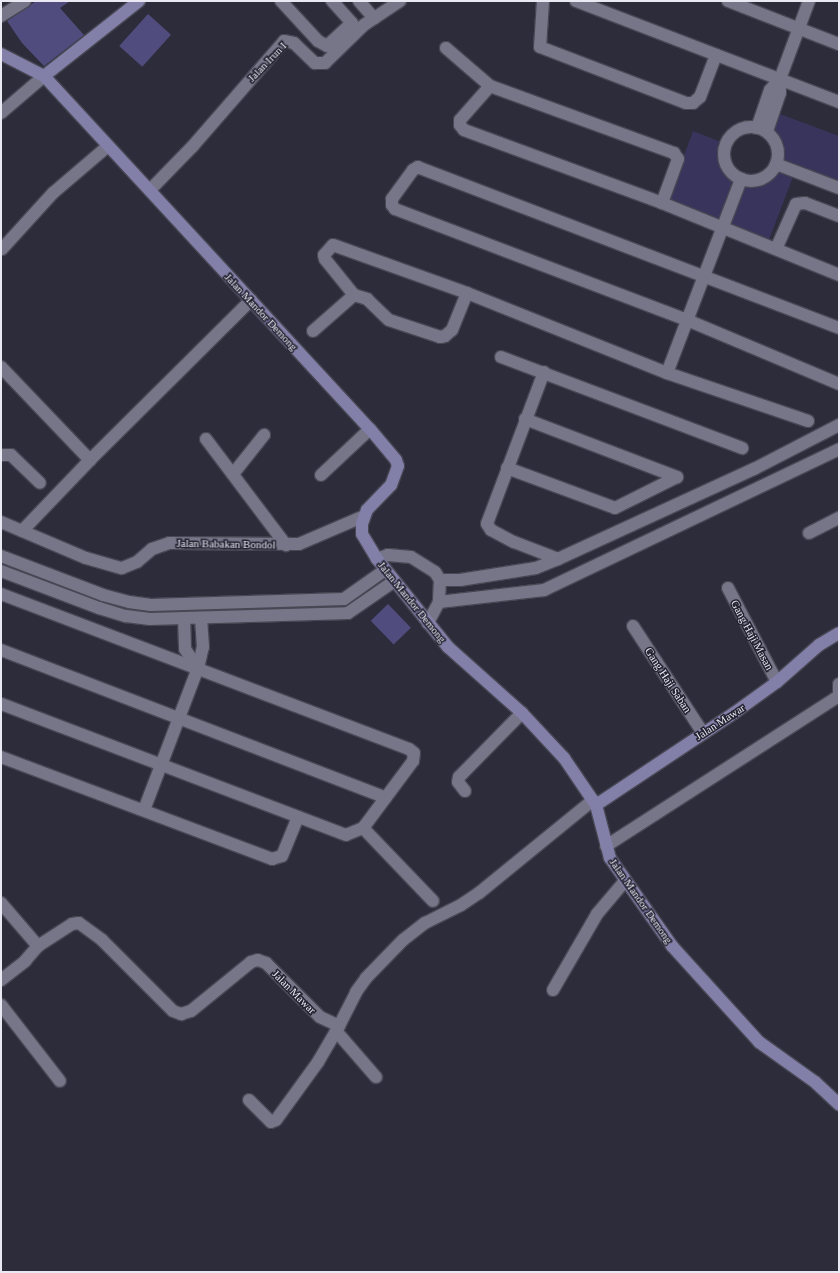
<!DOCTYPE html>
<html>
<head>
<meta charset="utf-8">
<style>
  body { margin:0 }
  #map { position:relative; width:840px; height:1273px; overflow:hidden; background:#2c2c3b; font-family:Georgia,serif }
  div>[style] { position:absolute }
  [style*='--x'] { left:calc(var(--x)*1px); top:calc(var(--y)*1px); width:calc(var(--w)*1px); rotate:calc(var(--a)*1deg) }
  .green>* { inset:0; background:#38345b }
  .building>* { inset:0; background:#504c7d; transform-origin:0 0 }
  .roads { filter:drop-shadow(1px 0 #484754) drop-shadow(-1px 0 #484754) drop-shadow(0 1px #484754) drop-shadow(0 -1px #484754) }
  .street>* { height:12px; margin:-6px; padding:0 6px; transform-origin:6px; border-radius:6px; background:#777689 }
  .street>.ring { margin:-6px; padding:0; box-sizing:content-box; background:none; border:12px solid #777689; border-radius:50% }
  .secondary>* { height:12px; margin:-6px; padding:0 6px; transform-origin:6px; border-radius:6px; background:#827fa8 }
  span { translate:-50% -50%; white-space:nowrap; text-align:center; line-height:1.15; -webkit-text-stroke:3px #232231; paint-order:stroke }
  .street-label { font-size:11px; color:#e9e8f3 }
  .frame { position:absolute; inset:0; border:2px solid #e9e8f3; pointer-events:none }
</style>
</head>
<body>
<div id="map">
  <div class="green">
    <div style="clip-path:polygon(772px 111px,839px 136px,839px 184px,782px 163px,782px 143px,779px 135px,771px 129px)"></div>
    <div style="clip-path:polygon(693px 131px,721px 142px,721px 161px,726px 171px,736px 180px,721px 221px,667px 201px)"></div>
    <div style="clip-path:polygon(777px 168px,794px 174px,769px 240px,727px 224px,743px 183px,763px 182px)"></div>
  </div>
  <div class="building">
    <div style="clip-path:polygon(36px 1px,70px 1px,60px 8px,84px 35px,44px 66px,22px 43px,7px 21px)"></div>
    <div style="left:148px;top:14px;width:31px;height:43px;rotate:42deg"></div>
    <div style="left:388px;top:604px;width:33px;height:24px;rotate:46deg"></div>
  </div>
  <div class="roads">
    <div class="street">
      <div style="--x:281;--y:1;--w:54;--a:47.2"></div>
      <div style="--x:318;--y:41;--w:10;--a:29"></div>
      <div style="--x:327;--y:46;--w:34;--a:-43"></div>
      <div style="--x:352;--y:23;--w:30;--a:-132"></div>
      <div style="--x:359;--y:1;--w:23;--a:49"></div>
      <div style="--x:543;--y:1;--w:46;--a:93.7"></div>
      <div style="--x:540;--y:47;--w:156;--a:21"></div>
      <div style="--x:686;--y:103;--w:7;--a:0"></div>
      <div style="--x:693;--y:103;--w:9;--a:-41"></div>
      <div style="--x:700;--y:97;--w:45;--a:-69.1"></div>
      <div style="--x:576;--y:1;--w:282;--a:21"></div>
      <div style="--x:728;--y:1;--w:119;--a:21.2"></div>
      <div style="--x:1;--y:16;--w:28;--a:-32"></div>
      <div style="--x:446;--y:48;--w:58;--a:40.8"></div>
      <div style="--x:490;--y:86;--w:196;--a:20"></div>
      <div style="--x:674;--y:153;--w:7;--a:56"></div>
      <div style="--x:678;--y:159;--w:47;--a:110"></div>
      <div style="--x:490;--y:86;--w:45;--a:131.4"></div>
      <div style="--x:460;--y:120;--w:5;--a:90"></div>
      <div style="--x:460;--y:125;--w:6;--a:51"></div>
      <div style="--x:464;--y:130;--w:211;--a:20.2"></div>
      <div style="--x:662;--y:203;--w:191;--a:22.1"></div>
      <div style="--x:1;--y:113;--w:57;--a:-40.7"></div>
      <div class="ring" style="left:724px;top:127px;width:42px;height:42px"></div>
      <div style="--x:757;--y:128;--w:40;--a:-71.1"></div>
      <div style="--x:770;--y:90;--w:15;--a:-48"></div>
      <div style="--x:780;--y:79;--w:83;--a:-69.6"></div>
      <div style="--x:767;--y:131;--w:40;--a:-71.1"></div>
      <div style="--x:780;--y:93;--w:14;--a:-90"></div>
      <div style="--x:776;--y:164;--w:67;--a:20.9"></div>
      <div style="--x:150;--y:190;--w:60;--a:-45.7"></div>
      <div style="--x:192;--y:147;--w:140;--a:-49"></div>
      <div style="--x:284;--y:41;--w:10;--a:11"></div>
      <div style="--x:294;--y:43;--w:29;--a:44"></div>
      <div style="--x:315;--y:63;--w:10;--a:0"></div>
      <div style="--x:325;--y:63;--w:54;--a:-44.3"></div>
      <div style="--x:364;--y:25;--w:43;--a:-33.7"></div>
      <div style="--x:2;--y:249;--w:76;--a:-47.7"></div>
      <div style="--x:53;--y:193;--w:72;--a:-40.5"></div>
      <div style="--x:776;--y:249;--w:49;--a:-66"></div>
      <div style="--x:796;--y:204;--w:9;--a:-6"></div>
      <div style="--x:805;--y:203;--w:36;--a:21"></div>
      <div style="--x:354;--y:295;--w:46;--a:-128.9"></div>
      <div style="--x:325;--y:259;--w:4;--a:-104"></div>
      <div style="--x:324;--y:255;--w:13;--a:-48"></div>
      <div style="--x:333;--y:245;--w:142;--a:19.7"></div>
      <div style="--x:467;--y:293;--w:215;--a:21.8"></div>
      <div style="--x:667;--y:373;--w:149;--a:18.8"></div>
      <div style="--x:839;--y:328;--w:451;--a:-159.1"></div>
      <div style="--x:418;--y:167;--w:6;--a:149"></div>
      <div style="--x:413;--y:170;--w:36;--a:126"></div>
      <div style="--x:392;--y:199;--w:6;--a:90"></div>
      <div style="--x:392;--y:205;--w:5;--a:53"></div>
      <div style="--x:395;--y:209;--w:312;--a:20.8"></div>
      <div style="--x:687;--y:320;--w:165;--a:22.8"></div>
      <div style="--x:313;--y:331;--w:55;--a:-41.3"></div>
      <div style="--x:354;--y:295;--w:14;--a:17"></div>
      <div style="--x:367;--y:299;--w:30;--a:44"></div>
      <div style="--x:389;--y:320;--w:54;--a:18.4"></div>
      <div style="--x:440;--y:337;--w:5;--a:-11"></div>
      <div style="--x:445;--y:336;--w:9;--a:-41"></div>
      <div style="--x:452;--y:330;--w:40;--a:-68"></div>
      <div style="--x:501;--y:357;--w:258;--a:20.7"></div>
      <div style="--x:1;--y:367;--w:129;--a:46.3"></div>
      <div style="--x:544;--y:372;--w:162;--a:110.6"></div>
      <div style="--x:487;--y:524;--w:7;--a:56"></div>
      <div style="--x:491;--y:530;--w:26;--a:28"></div>
      <div style="--x:514;--y:542;--w:47;--a:21.1"></div>
      <div style="--x:667;--y:373;--w:208;--a:-69.1"></div>
      <div style="--x:525;--y:419;--w:163;--a:20.9"></div>
      <div style="--x:206;--y:439;--w:133;--a:53"></div>
      <div style="--x:1;--y:455;--w:10;--a:0"></div>
      <div style="--x:11;--y:455;--w:40;--a:44"></div>
      <div style="--x:507;--y:468;--w:115;--a:20.3"></div>
      <div style="--x:615;--y:508;--w:69;--a:-26.6"></div>
      <div style="--x:233;--y:474;--w:50;--a:-51.5"></div>
      <div style="--x:321;--y:475;--w:67;--a:-43.2"></div>
      <div style="--x:1;--y:522;--w:92;--a:23"></div>
      <div style="--x:86;--y:558;--w:37;--a:16"></div>
      <div style="--x:122;--y:568;--w:16;--a:-22"></div>
      <div style="--x:137;--y:562;--w:20;--a:-41"></div>
      <div style="--x:152;--y:549;--w:18;--a:-19"></div>
      <div style="--x:169;--y:543;--w:130;--a:0.4"></div>
      <div style="--x:299;--y:544;--w:71;--a:-23.3"></div>
      <div style="--x:22;--y:531;--w:98;--a:-46.2"></div>
      <div style="--x:90;--y:460;--w:227;--a:-44.8"></div>
      <div style="--x:809;--y:533;--w:34;--a:-27"></div>
      <div style="--x:1;--y:556;--w:109;--a:20.9"></div>
      <div style="--x:103;--y:595;--w:27;--a:15"></div>
      <div style="--x:129;--y:602;--w:22;--a:8"></div>
      <div style="--x:151;--y:605;--w:193;--a:-1.8"></div>
      <div style="--x:344;--y:599;--w:50;--a:-35.3"></div>
      <div style="--x:377;--y:559;--w:12;--a:-20"></div>
      <div style="--x:388;--y:555;--w:23;--a:5"></div>
      <div style="--x:411;--y:557;--w:28;--a:32"></div>
      <div style="--x:435;--y:572;--w:9;--a:58"></div>
      <div style="--x:440;--y:580;--w:22;--a:93"></div>
      <div style="--x:439;--y:602;--w:24;--a:118"></div>
      <div style="--x:1;--y:571;--w:105;--a:20.7"></div>
      <div style="--x:99;--y:608;--w:28;--a:17"></div>
      <div style="--x:126;--y:616;--w:24;--a:7"></div>
      <div style="--x:150;--y:619;--w:198;--a:-1.7"></div>
      <div style="--x:348;--y:613;--w:55;--a:-34.6"></div>
      <div style="--x:440;--y:580;--w:20;--a:0"></div>
      <div style="--x:460;--y:580;--w:77;--a:-9"></div>
      <div style="--x:536;--y:568;--w:24;--a:-22"></div>
      <div style="--x:558;--y:559;--w:216;--a:-24.7"></div>
      <div style="--x:754;--y:469;--w:96;--a:-27.4"></div>
      <div style="--x:728;--y:588;--w:106;--a:62.5"></div>
      <div style="--x:1;--y:594;--w:436;--a:20.8"></div>
      <div style="--x:409;--y:749;--w:6;--a:39"></div>
      <div style="--x:414;--y:753;--w:8;--a:97"></div>
      <div style="--x:413;--y:761;--w:84;--a:126.7"></div>
      <div style="--x:363;--y:828;--w:18;--a:158"></div>
      <div style="--x:346;--y:835;--w:369;--a:-159.2"></div>
      <div style="--x:439;--y:602;--w:106;--a:-6.5"></div>
      <div style="--x:544;--y:590;--w:327;--a:-25.5"></div>
      <div style="--x:184;--y:618;--w:31;--a:88"></div>
      <div style="--x:185;--y:649;--w:23;--a:56"></div>
      <div style="--x:633;--y:626;--w:128;--a:56.8"></div>
      <div style="--x:1;--y:650;--w:412;--a:21"></div>
      <div style="--x:839;--y:684;--w:9;--a:90"></div>
      <div style="--x:1;--y:757;--w:290;--a:20.6"></div>
      <div style="--x:272;--y:859;--w:10;--a:-17"></div>
      <div style="--x:282;--y:856;--w:42;--a:-67.7"></div>
      <div style="--x:465;--y:791;--w:11;--a:-128"></div>
      <div style="--x:458;--y:782;--w:5;--a:-79"></div>
      <div style="--x:459;--y:777;--w:90;--a:-45.5"></div>
      <div style="--x:144;--y:810;--w:152;--a:-69.2"></div>
      <div style="--x:198;--y:668;--w:22;--a:-77"></div>
      <div style="--x:203;--y:647;--w:29;--a:-94"></div>
      <div style="--x:363;--y:828;--w:101;--a:46.2"></div>
      <div style="--x:606;--y:846;--w:277;--a:-32.8"></div>
      <div style="--x:1;--y:903;--w:57;--a:49.3"></div>
      <div style="--x:1;--y:980;--w:31;--a:-38"></div>
      <div style="--x:25;--y:961;--w:20;--a:-49"></div>
      <div style="--x:38;--y:946;--w:40;--a:-32.9"></div>
      <div style="--x:72;--y:924;--w:7;--a:-8"></div>
      <div style="--x:79;--y:923;--w:29;--a:36"></div>
      <div style="--x:102;--y:940;--w:100;--a:45"></div>
      <div style="--x:173;--y:1011;--w:9;--a:21"></div>
      <div style="--x:181;--y:1014;--w:10;--a:-17"></div>
      <div style="--x:191;--y:1011;--w:77;--a:-39.2"></div>
      <div style="--x:251;--y:962;--w:7;--a:-16"></div>
      <div style="--x:258;--y:960;--w:9;--a:21"></div>
      <div style="--x:266;--y:963;--w:76;--a:45"></div>
      <div style="--x:320;--y:1017;--w:21;--a:25"></div>
      <div style="--x:339;--y:1026;--w:38;--a:-63"></div>
      <div style="--x:356;--y:992;--w:17;--a:-54"></div>
      <div style="--x:366;--y:978;--w:53;--a:-45.8"></div>
      <div style="--x:403;--y:940;--w:28;--a:-38"></div>
      <div style="--x:425;--y:923;--w:40;--a:-26.6"></div>
      <div style="--x:461;--y:905;--w:22;--a:-34"></div>
      <div style="--x:479;--y:893;--w:147;--a:-39.2"></div>
      <div style="--x:553;--y:990;--w:88;--a:-59.9"></div>
      <div style="--x:597;--y:914;--w:43;--a:-49.7"></div>
      <div style="--x:1;--y:1005;--w:96;--a:52.2"></div>
      <div style="--x:336;--y:1031;--w:61;--a:49"></div>
      <div style="--x:249;--y:1100;--w:31;--a:45"></div>
      <div style="--x:271;--y:1122;--w:5;--a:-22"></div>
      <div style="--x:276;--y:1120;--w:72;--a:-54.1"></div>
      <div style="--x:318;--y:1062;--w:42;--a:-59.7"></div>
    </div>
    <div class="secondary">
      <div style="--x:1;--y:54;--w:48;--a:27.1"></div>
      <div style="--x:44;--y:76;--w:481;--a:47.3"></div>
      <div style="--x:370;--y:429;--w:40;--a:50"></div>
      <div style="--x:396;--y:460;--w:6;--a:72"></div>
      <div style="--x:398;--y:466;--w:20;--a:110"></div>
      <div style="--x:391;--y:485;--w:35;--a:134"></div>
      <div style="--x:367;--y:510;--w:15;--a:110"></div>
      <div style="--x:362;--y:524;--w:10;--a:90"></div>
      <div style="--x:362;--y:534;--w:29;--a:59"></div>
      <div style="--x:377;--y:559;--w:113;--a:51.1"></div>
      <div style="--x:448;--y:647;--w:99;--a:41.7"></div>
      <div style="--x:522;--y:713;--w:62;--a:47"></div>
      <div style="--x:564;--y:758;--w:57;--a:55.8"></div>
      <div style="--x:596;--y:805;--w:55;--a:75.2"></div>
      <div style="--x:610;--y:858;--w:108;--a:54.8"></div>
      <div style="--x:672;--y:946;--w:130;--a:47.8"></div>
      <div style="--x:759;--y:1042;--w:69;--a:35.5"></div>
      <div style="--x:815;--y:1082;--w:33;--a:43"></div>
      <div style="--x:44;--y:76;--w:121;--a:-38.3"></div>
      <div style="--x:596;--y:805;--w:166;--a:-33.7"></div>
      <div style="--x:734;--y:713;--w:53;--a:-35.8"></div>
      <div style="--x:777;--y:682;--w:56;--a:-41.4"></div>
      <div style="--x:819;--y:645;--w:23;--a:-31"></div>
    </div>
  </div>
  <div class="street-label">
    <span style="left:267px;top:62px;rotate:-46deg">Jalan Irun I</span>
    <span style="left:261px;top:312px;rotate:47deg">Jalan Mandor Demong</span>
    <span style="left:226px;top:544px;rotate:1deg">Jalan Babakan Bondol</span>
    <span style="left:412px;top:602px;rotate:51deg">Jalan Mandor Demong</span>
    <span style="left:752px;top:635px;rotate:62deg">Gang Haji Masan</span>
    <span style="left:668px;top:680px;rotate:57deg">Gang Haji Saban</span>
    <span style="left:720px;top:722px;rotate:-33deg">Jalan Mawar</span>
    <span style="left:641px;top:901px;rotate:55deg">Jalan Mandor Demong</span>
    <span style="left:294px;top:992px;rotate:45deg">Jalan Mawar</span>
  </div>
  <div class="frame"></div>
</div>
</body>
</html>
